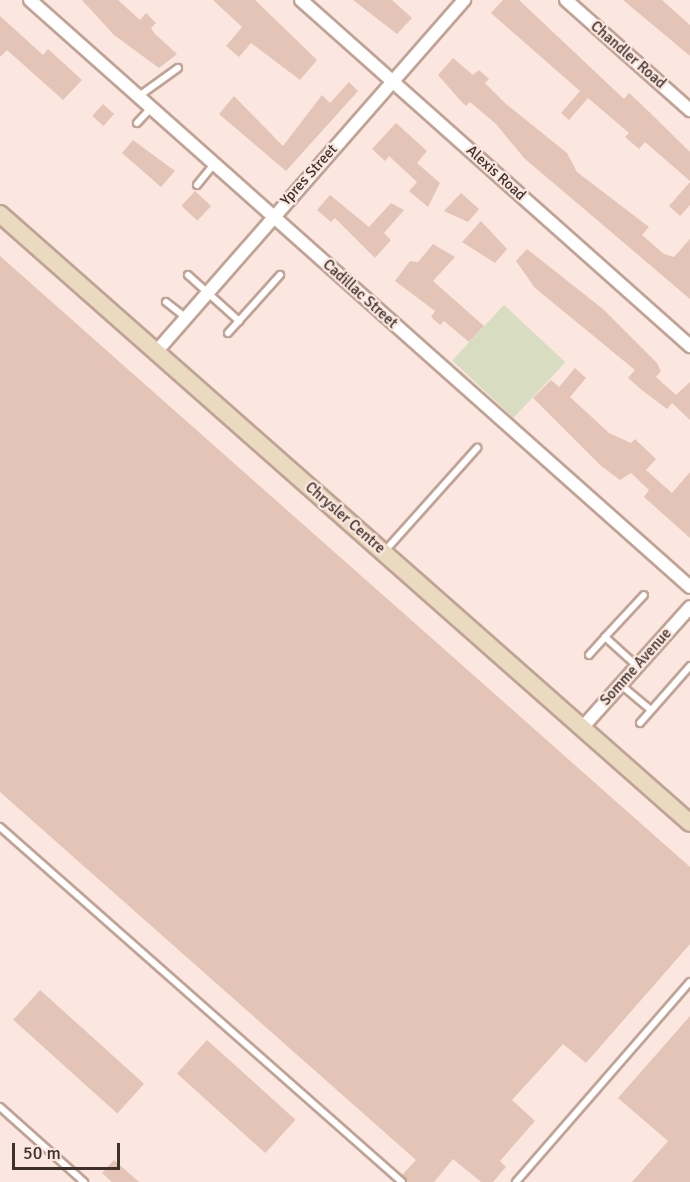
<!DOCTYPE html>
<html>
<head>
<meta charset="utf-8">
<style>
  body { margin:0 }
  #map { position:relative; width:690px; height:1182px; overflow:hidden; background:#fbe7df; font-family:Signika,sans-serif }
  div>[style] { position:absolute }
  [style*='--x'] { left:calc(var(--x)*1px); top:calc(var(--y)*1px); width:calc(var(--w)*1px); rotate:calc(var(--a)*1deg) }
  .green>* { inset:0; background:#d8dcc1; transform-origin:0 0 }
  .building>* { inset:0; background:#e3c4b6; transform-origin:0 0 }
  .roads { filter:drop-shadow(2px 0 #c1a396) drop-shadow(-2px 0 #c1a396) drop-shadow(0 2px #c1a396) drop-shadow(0 -2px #c1a396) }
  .lane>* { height:6px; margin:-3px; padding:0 3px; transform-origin:3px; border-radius:3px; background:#fff }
  .street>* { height:12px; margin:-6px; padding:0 6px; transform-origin:6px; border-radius:6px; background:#fff }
  .secondary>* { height:16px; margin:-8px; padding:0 8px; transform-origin:8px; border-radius:8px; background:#eadabf }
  span { translate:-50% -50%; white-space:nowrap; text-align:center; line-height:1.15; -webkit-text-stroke:4.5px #fbe7df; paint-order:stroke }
  .street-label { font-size:15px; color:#3e312c }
  .scale { position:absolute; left:12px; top:1143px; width:108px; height:27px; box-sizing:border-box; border:3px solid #3e312c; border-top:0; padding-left:8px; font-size:18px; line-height:21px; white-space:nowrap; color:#3e312c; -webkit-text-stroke:4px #fbe7df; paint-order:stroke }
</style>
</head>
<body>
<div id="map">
  <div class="green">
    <div style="left:504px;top:305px;width:84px;height:76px;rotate:43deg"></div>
  </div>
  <div class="building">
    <div style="clip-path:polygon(82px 0,118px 0,140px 20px,146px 13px,156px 23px,151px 28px,155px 34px,177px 54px,159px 68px,114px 35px)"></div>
    <div style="clip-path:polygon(213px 0,255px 0,317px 60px,300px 80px,251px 43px,239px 57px,226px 46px,242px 27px)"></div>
    <div style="clip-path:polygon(353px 0,392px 0,412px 18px,397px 34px)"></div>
    <div style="clip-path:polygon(503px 0,519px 0,624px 99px,629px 93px,641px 104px,690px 152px,690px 181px,645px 142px,639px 149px,625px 137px,629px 133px,588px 98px,569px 120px,561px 113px,580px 91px,491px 13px)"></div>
    <div style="clip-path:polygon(623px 0,662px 0,690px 25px,690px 56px)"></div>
    <div style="clip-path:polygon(0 16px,43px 55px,48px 49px,82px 80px,63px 100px,7px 50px,0 57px)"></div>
    <div style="clip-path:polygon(453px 58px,473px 75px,479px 70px,489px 79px,485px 83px,506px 104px,567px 153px,577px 172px,649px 227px,642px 235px,664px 254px,674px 257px,690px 239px,690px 299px,524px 158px,496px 124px,470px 102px,466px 106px,459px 99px,438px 75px)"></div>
    <div style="clip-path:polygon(349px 82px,358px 91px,286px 171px,219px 114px,234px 96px,283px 146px,322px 95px,330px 103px)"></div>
    <div style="left:103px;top:104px;width:15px;height:16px;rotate:42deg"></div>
    <div style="clip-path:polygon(396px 123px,427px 151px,417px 163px,440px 183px,428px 207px,409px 191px,417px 182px,389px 156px,385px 161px,372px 149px)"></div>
    <div style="clip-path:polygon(133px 140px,175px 171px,161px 187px,122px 153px)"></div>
    <div style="clip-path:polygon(690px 182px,690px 205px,680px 216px,669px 206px)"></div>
    <div style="left:195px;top:191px;width:22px;height:20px;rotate:43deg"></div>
    <div style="clip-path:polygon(461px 193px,479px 209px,468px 222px,444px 211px)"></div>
    <div style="clip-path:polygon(330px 195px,369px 227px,391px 203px,404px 210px,384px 233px,391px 240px,375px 258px,335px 218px,331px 222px,317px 210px)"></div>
    <div style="clip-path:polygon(481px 221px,507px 249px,495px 263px,462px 242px)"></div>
    <div style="clip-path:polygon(433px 244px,455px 257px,433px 281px,484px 326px,469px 342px,444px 321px,440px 325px,431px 317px,435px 311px,395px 281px,410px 261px,418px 262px)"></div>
    <div style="clip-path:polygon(527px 249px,603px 309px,657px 363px,661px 371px,656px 377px,676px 395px,690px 382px,690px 420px,672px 403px,667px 409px,643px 391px,628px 378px,635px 370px,535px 288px,516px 261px)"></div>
    <div style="clip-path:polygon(0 256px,690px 867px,690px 944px,586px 1063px,563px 1044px,512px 1100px,535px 1121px,500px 1161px,506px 1167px,493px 1182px,481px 1182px,453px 1159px,434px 1182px,407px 1182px,402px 1175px,416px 1160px,0 792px)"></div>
    <div style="clip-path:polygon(575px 368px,586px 378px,570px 397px,609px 433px,631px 443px,635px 439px,656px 459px,646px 470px,672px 493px,690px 472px,690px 538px,644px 497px,649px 490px,631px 473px,620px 480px,600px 465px,533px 398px,551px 380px,559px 387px)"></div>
    <div style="left:40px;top:990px;width:140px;height:40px;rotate:42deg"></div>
    <div style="clip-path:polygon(690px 1016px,690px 1182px,632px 1182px,668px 1141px,618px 1098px)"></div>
    <div style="left:207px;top:1040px;width:119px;height:45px;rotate:42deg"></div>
    <div style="clip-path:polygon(114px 1160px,139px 1182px,112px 1182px,102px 1173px)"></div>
  </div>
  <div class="roads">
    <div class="lane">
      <div style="--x:139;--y:96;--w:48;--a:-35.7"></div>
      <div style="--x:137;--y:123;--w:21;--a:-47"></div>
      <div style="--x:197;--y:185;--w:27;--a:-51"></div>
      <div style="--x:188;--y:275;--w:69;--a:42"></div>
      <div style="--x:166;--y:302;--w:24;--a:38"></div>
      <div style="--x:228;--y:333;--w:78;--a:-48.1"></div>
      <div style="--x:384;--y:552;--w:140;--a:-48.2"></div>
      <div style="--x:605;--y:637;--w:57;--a:-47.1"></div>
      <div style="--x:589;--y:655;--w:24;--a:-48"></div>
      <div style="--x:605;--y:637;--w:43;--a:42.2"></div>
      <div style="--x:621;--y:685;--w:39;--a:40"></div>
      <div style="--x:640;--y:723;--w:76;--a:-48.7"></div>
      <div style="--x:0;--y:827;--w:536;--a:41.45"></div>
      <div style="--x:0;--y:1107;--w:113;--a:41.8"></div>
      <div style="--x:516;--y:1182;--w:265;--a:-49"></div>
    </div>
    <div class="street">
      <div style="--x:30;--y:0;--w:883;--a:41.65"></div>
      <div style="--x:301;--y:0;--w:521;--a:41.65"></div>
      <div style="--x:566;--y:0;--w:166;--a:41.6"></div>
      <div style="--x:156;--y:352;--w:468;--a:-48.8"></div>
      <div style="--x:582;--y:728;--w:162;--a:-48.2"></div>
    </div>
    <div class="secondary">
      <div style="--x:0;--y:214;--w:920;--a:41.43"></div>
    </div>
  </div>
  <div class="street-label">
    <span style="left:628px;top:55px;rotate:41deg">Chandler Road</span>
    <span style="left:496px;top:173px;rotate:42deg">Alexis Road</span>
    <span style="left:309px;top:175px;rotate:-48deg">Ypres Street</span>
    <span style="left:360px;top:294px;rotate:42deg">Cadillac Street</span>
    <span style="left:345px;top:518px;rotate:41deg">Chrysler Centre</span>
    <span style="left:636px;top:667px;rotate:-48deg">Somme Avenue</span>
  </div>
  <div class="scale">50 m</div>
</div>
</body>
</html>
